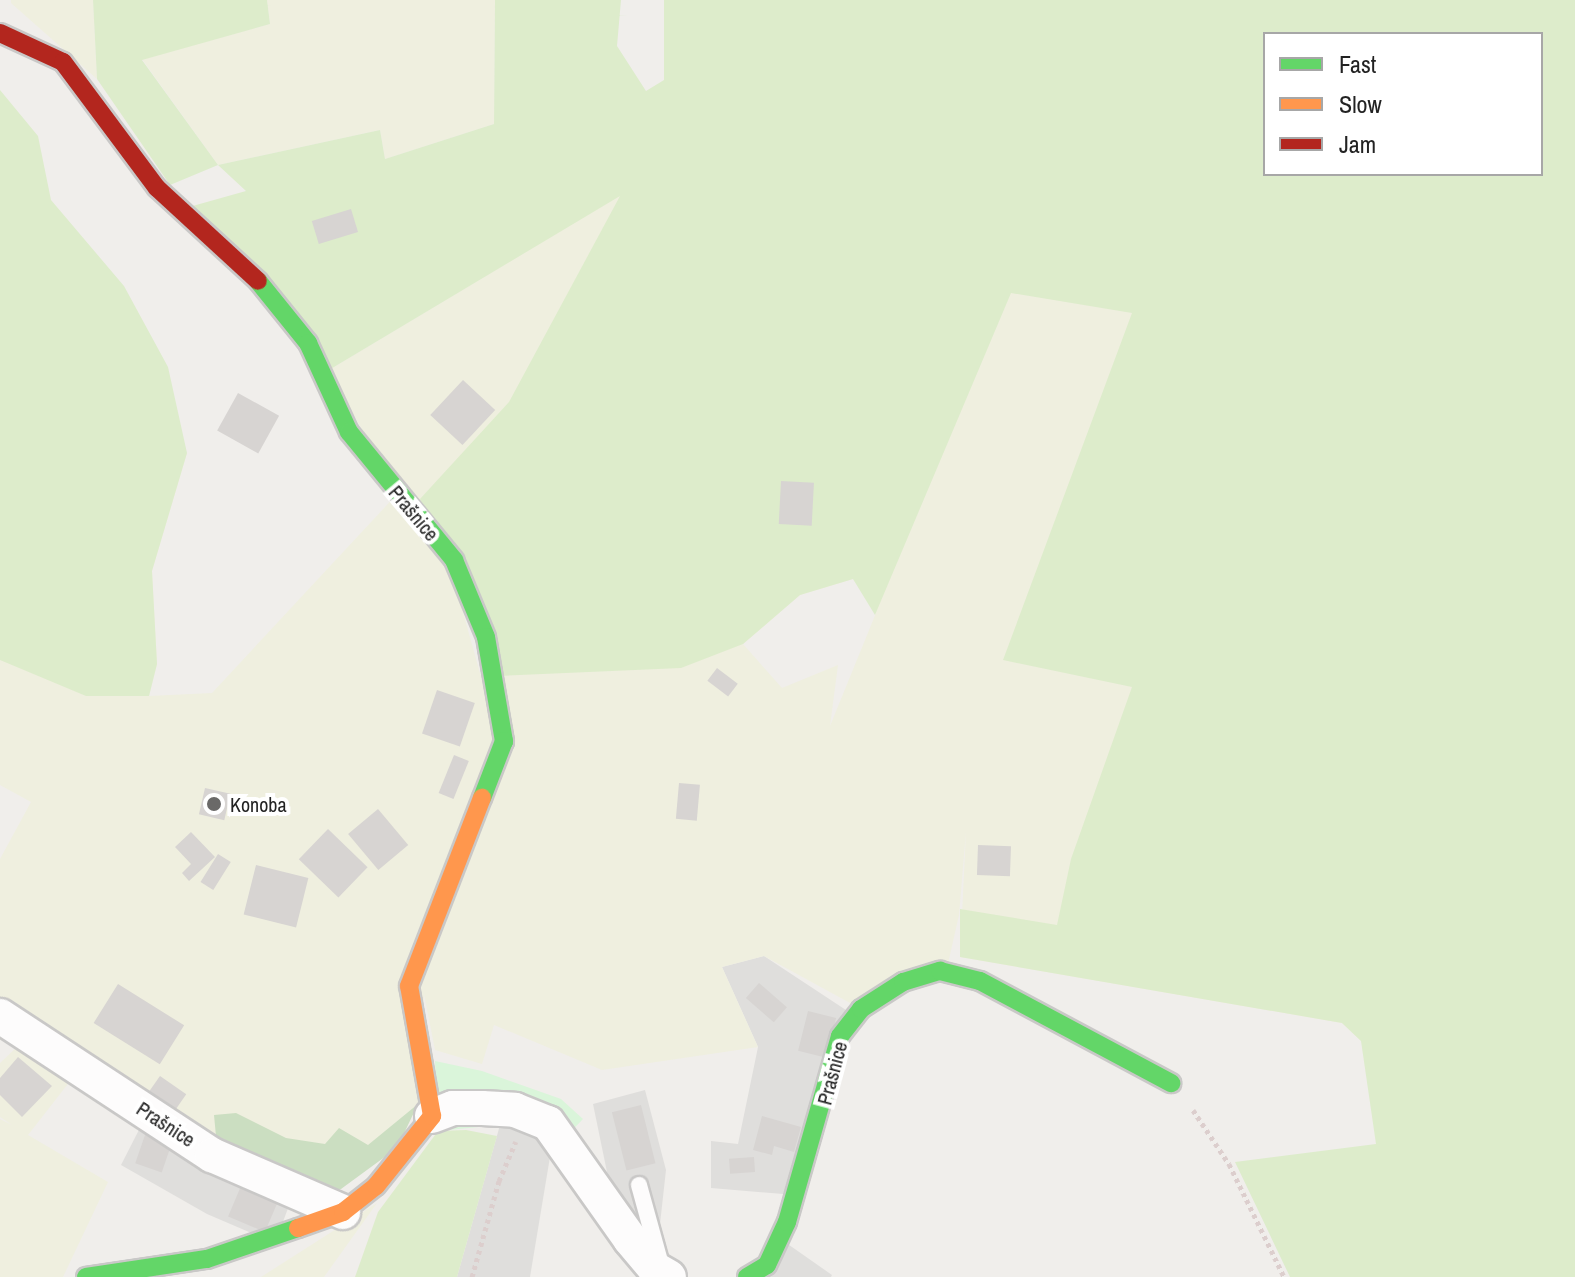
<!DOCTYPE html>
<html>
<head>
<meta charset="utf-8">
<style>
  body { margin:0 }
  #map { position:relative; width:1575px; height:1277px; overflow:hidden; background:#f0eeeb; font-family:"Archivo Narrow",sans-serif }
  div>[style] { position:absolute }
  [style*='--x'] { left:calc(var(--x)*1px); top:calc(var(--y)*1px); width:calc(var(--w)*1px); rotate:calc(var(--a)*1deg) }
  .residential>* { inset:0; background:#dfdedc }
  .farmland>* { inset:0; background:#efefdf }
  .grass>* { inset:0; background:#ddeccb }
  .forest>* { inset:0; background:#cbdec1 }
  .park>* { inset:0; background:#daf5da }
  .building>* { inset:0; background:#d7d4d2; transform-origin:0 0 }
  .path>* { height:5px; margin-top:-2.5px; transform-origin:0; background:repeating-linear-gradient(90deg,#dccecd 0 4px,transparent 0 8px) }
  .roads { filter:drop-shadow(2px 0 #c9c8c7) drop-shadow(-2px 0 #c9c8c7) drop-shadow(0 2px #c9c8c7) drop-shadow(0 -2px #c9c8c7) }
  .lane>* { height:16px; margin:-8px; padding:0 8px; transform-origin:8px; border-radius:8px; background:#fdfcfc }
  .street>* { height:34px; margin:-17px; padding:0 17px; transform-origin:17px; border-radius:17px; background:#fdfcfc }
  .fast>* { height:18px; margin:-9px; padding:0 9px; transform-origin:9px; border-radius:9px; background:#63d668 }
  .slow>* { height:18px; margin:-9px; padding:0 9px; transform-origin:9px; border-radius:9px; background:#ff974d }
  .jam>* { height:18px; margin:-9px; padding:0 9px; transform-origin:9px; border-radius:9px; background:#b3261e }
  .dots>* { width:22px; height:22px; translate:-50% -50%; box-sizing:border-box; border:4px solid #fff; border-radius:50% }
  span { translate:-50% -50%; white-space:nowrap; text-align:center; line-height:1.15; -webkit-text-stroke:8px #fff; paint-order:stroke }
  .street-label { font-size:20px; color:#222 }
  .poi-label { font-size:20px; color:#222 }
  .left { translate:0 -50%; text-align:left }
  .legend { position:absolute; left:1263px; top:32px; width:280px; height:144px; box-sizing:border-box; background:#fff; border:2px solid #a7a7a7; margin:0; padding:10px 14px; list-style:none; font-size:24px; color:#222 }
  .legend li { display:flex; align-items:center; gap:16px; height:40px }
  .legend b { width:40px; border:2px solid #a7a7a7 }
</style>
</head>
<body>
<div id="map">
  <div class="residential">
    <div style="clip-path:polygon(764px 956px,852px 1014px,795px 1195px,711px 1188px,711px 1141px,738px 1144px,758px 1047px,722px 967px)"></div>
    <div style="clip-path:polygon(645px 1090px,666px 1170px,655px 1269px,615px 1211px,593px 1104px)"></div>
    <div style="clip-path:polygon(144px 1120px,293px 1195px,275px 1243px,207px 1214px,121px 1165px)"></div>
    <div style="clip-path:polygon(500px 1125px,541px 1129px,550px 1157px,530px 1277px,457px 1277px)"></div>
    <div style="clip-path:polygon(782px 1240px,832px 1275px,831px 1277px,753px 1277px)"></div>
  </div>
  <div class="farmland">
    <div style="clip-path:polygon(11px 0,93px 0,97px 79px,11px 3px)"></div>
    <div style="clip-path:polygon(267px 0,495px 0,494px 124px,385px 159px,380px 130px,218px 165px,142px 59px,270px 24px)"></div>
    <div style="clip-path:polygon(evenodd,620px 195px,1133px 313px,1361px 1041px,1342px 1023px,960px 957px,966px 831px,959px 915px,947px 968px,861px 1009px,764px 956px,722px 967px,758px 1047px,602px 1070px,494px 1025px,482px 1064px,435px 1050px,421px 979px,499px 676px,329px 370px,620px 195px,853px 579px,876px 613px,830px 726px,838px 665px,782px 688px,743px 644px,800px 595px,853px 579px)"></div>
    <div style="clip-path:polygon(0 339px,187px 453px,152px 571px,157px 664px,149px 696px,212px 693px,399px 492px,453px 576px,496px 731px,429px 907px,418px 1104px,341px 1189px,299px 1190px,0 1019px,0 859px,31px 802px,0 785px)"></div>
    <div style="clip-path:polygon(16px 1048px,71px 1080px,28px 1135px,108px 1182px,63px 1277px,0 1277px,0 1119px,12px 1125px,0 1117px,0 1063px)"></div>
    <div style="clip-path:polygon(377px 1203px,324px 1277px,260px 1277px,261px 1277px)"></div>
  </div>
  <div class="grass">
    <div style="clip-path:polygon(evenodd,93px 0,267px 0,270px 24px,142px 60px,218px 165px,380px 130px,385px 159px,494px 124px,495px 0,621px 0,617px 46px,646px 91px,664px 80px,664px 0,1575px 0,1575px 1277px,1290px 1277px,1235px 1162px,1376px 1144px,1361px 1041px,1342px 1023px,960px 957px,960px 909px,1057px 925px,1071px 859px,1132px 687px,1003px 660px,1132px 313px,1011px 293px,875px 615px,853px 579px,800px 595px,743px 644px,681px 668px,499px 676px,420px 499px,509px 402px,620px 196px,329px 370px,189px 207px,246px 191px,218px 165px,170px 185px,97px 79px,93px 0,1265px 34px,1541px 34px,1541px 174px,1265px 174px,1265px 34px)"></div>
    <div style="clip-path:polygon(0 90px,38px 136px,51px 200px,124px 286px,168px 367px,187px 453px,152px 571px,157px 664px,149px 696px,86px 696px,0 660px)"></div>
    <div style="clip-path:polygon(466px 1130px,497px 1136px,457px 1277px,355px 1277px,378px 1212px,438px 1131px)"></div>
  </div>
  <div class="forest">
    <div style="clip-path:polygon(418px 1104px,397px 1148px,341px 1189px,299px 1190px,217px 1147px,214px 1115px,236px 1113px,286px 1138px,325px 1144px,339px 1128px,368px 1145px)"></div>
  </div>
  <div class="park">
    <div style="clip-path:polygon(435px 1061px,482px 1071px,561px 1099px,583px 1119px,553px 1150px,541px 1129px,499px 1125px,438px 1131px)"></div>
  </div>
  <div class="building">
    <div style="left:351px;top:209px;width:24px;height:41px;rotate:73deg"></div>
    <div style="left:463px;top:380px;width:44px;height:48px;rotate:43deg"></div>
    <div style="left:238px;top:393px;width:47px;height:43px;rotate:29deg"></div>
    <div style="left:781px;top:481px;width:33px;height:43px;rotate:3deg"></div>
    <div style="left:717px;top:668px;width:26px;height:16px;rotate:37deg"></div>
    <div style="left:437px;top:690px;width:40px;height:46px;rotate:19deg"></div>
    <div style="left:454px;top:755px;width:16px;height:41px;rotate:22deg"></div>
    <div style="left:679px;top:783px;width:21px;height:36px;rotate:5deg"></div>
    <div style="left:205px;top:788px;width:26px;height:27px;rotate:13deg"></div>
    <div style="left:378px;top:809px;width:47px;height:39px;rotate:50deg"></div>
    <div style="left:328px;top:829px;width:55px;height:42px;rotate:44deg"></div>
    <div style="clip-path:polygon(191px 832px,215px 857px,189px 881px,182px 873px,191px 864px,175px 847px)"></div>
    <div style="left:978px;top:845px;width:33px;height:30px;rotate:2deg"></div>
    <div style="left:218px;top:854px;width:15px;height:33px;rotate:32deg"></div>
    <div style="left:256px;top:865px;width:54px;height:51px;rotate:14deg"></div>
    <div style="left:759px;top:983px;width:37px;height:20px;rotate:41deg"></div>
    <div style="left:118px;top:984px;width:78px;height:46px;rotate:32deg"></div>
    <div style="left:808px;top:1011px;width:29px;height:41px;rotate:14deg"></div>
    <div style="clip-path:polygon(18px 1057px,52px 1086px,22px 1117px,0 1095px,0 1078px)"></div>
    <div style="left:160px;top:1076px;width:32px;height:23px;rotate:35deg"></div>
    <div style="left:641px;top:1105px;width:60px;height:30px;rotate:76deg"></div>
    <div style="clip-path:polygon(762px 1116px,801px 1127px,794px 1152px,774px 1146px,772px 1155px,753px 1150px)"></div>
    <div style="left:145px;top:1135px;width:28px;height:30px;rotate:19deg"></div>
    <div style="left:754px;top:1157px;width:15px;height:25px;rotate:86deg"></div>
    <div style="left:241px;top:1186px;width:40px;height:33px;rotate:23deg"></div>
  </div>
  <div class="path">
    <div style="--x:1193;--y:1110;--w:65;--a:56.3"></div>
    <div style="--x:1229;--y:1164;--w:126;--a:64"></div>
    <div style="--x:472;--y:1277;--w:100;--a:-74.3"></div>
    <div style="--x:499;--y:1181;--w:43;--a:-67"></div>
  </div>
  <div class="roads">
    <div class="lane">
      <div style="--x:639;--y:1185;--w:79;--a:74.6"></div>
    </div>
    <div class="street">
      <div style="--x:0;--y:1016;--w:254;--a:33.3"></div>
      <div style="--x:212;--y:1155;--w:143;--a:23.5"></div>
      <div style="--x:432;--y:1116;--w:22;--a:-21"></div>
      <div style="--x:453;--y:1108;--w:29;--a:0"></div>
      <div style="--x:482;--y:1108;--w:33;--a:3"></div>
      <div style="--x:515;--y:1110;--w:35;--a:22"></div>
      <div style="--x:548;--y:1123;--w:142;--a:54.7"></div>
      <div style="--x:630;--y:1239;--w:39;--a:50"></div>
      <div style="--x:655;--y:1269;--w:16;--a:30"></div>
    </div>
    <div class="fast">
      <div style="--x:258;--y:281;--w:80;--a:51.1"></div>
      <div style="--x:308;--y:343;--w:98;--a:65.3"></div>
      <div style="--x:349;--y:432;--w:166;--a:50.6"></div>
      <div style="--x:454;--y:560;--w:83;--a:67.4"></div>
      <div style="--x:486;--y:637;--w:106;--a:80.2"></div>
      <div style="--x:504;--y:741;--w:61;--a:111.1"></div>
      <div style="--x:86;--y:1277;--w:122;--a:-8.5"></div>
      <div style="--x:207;--y:1259;--w:96;--a:-18.8"></div>
      <div style="--x:747;--y:1277;--w:23;--a:-31"></div>
      <div style="--x:767;--y:1265;--w:47;--a:-65.1"></div>
      <div style="--x:787;--y:1222;--w:193;--a:-74.1"></div>
      <div style="--x:840;--y:1036;--w:34;--a:-52"></div>
      <div style="--x:861;--y:1009;--w:50;--a:-32.7"></div>
      <div style="--x:903;--y:982;--w:39;--a:-17"></div>
      <div style="--x:940;--y:971;--w:41;--a:14"></div>
      <div style="--x:980;--y:981;--w:217;--a:28.1"></div>
    </div>
    <div class="slow">
      <div style="--x:298;--y:1228;--w:48;--a:-19.6"></div>
      <div style="--x:343;--y:1212;--w:42;--a:-38.2"></div>
      <div style="--x:376;--y:1186;--w:90;--a:-51.3"></div>
      <div style="--x:432;--y:1116;--w:132;--a:-100"></div>
      <div style="--x:409;--y:986;--w:202;--a:-68.8"></div>
    </div>
    <div class="jam">
      <div style="--x:0;--y:33;--w:69;--a:24.7"></div>
      <div style="--x:63;--y:62;--w:157;--a:53.3"></div>
      <div style="--x:157;--y:188;--w:137;--a:42.6"></div>
    </div>
  </div>
  <div class="dots">
    <div style="left:214px;top:804px;background:#6a6968"></div>
  </div>
  <div class="street-label">
    <span style="left:414px;top:513px;rotate:50deg">Prašnice</span>
    <span style="left:832px;top:1073px;rotate:-75deg">Prašnice</span>
    <span style="left:166px;top:1124px;rotate:33deg">Prašnice</span>
  </div>
  <div class="poi-label">
    <span class="left" style="left:230px;top:804px">Konoba</span>
  </div>
  <ul class="legend">
  <li><b style="height:10px;background:#63d668"></b>Fast</li>
  <li><b style="height:10px;background:#ff974d"></b>Slow</li>
  <li><b style="height:10px;background:#b3261e"></b>Jam</li>
  </ul>
</div>
</body>
</html>
